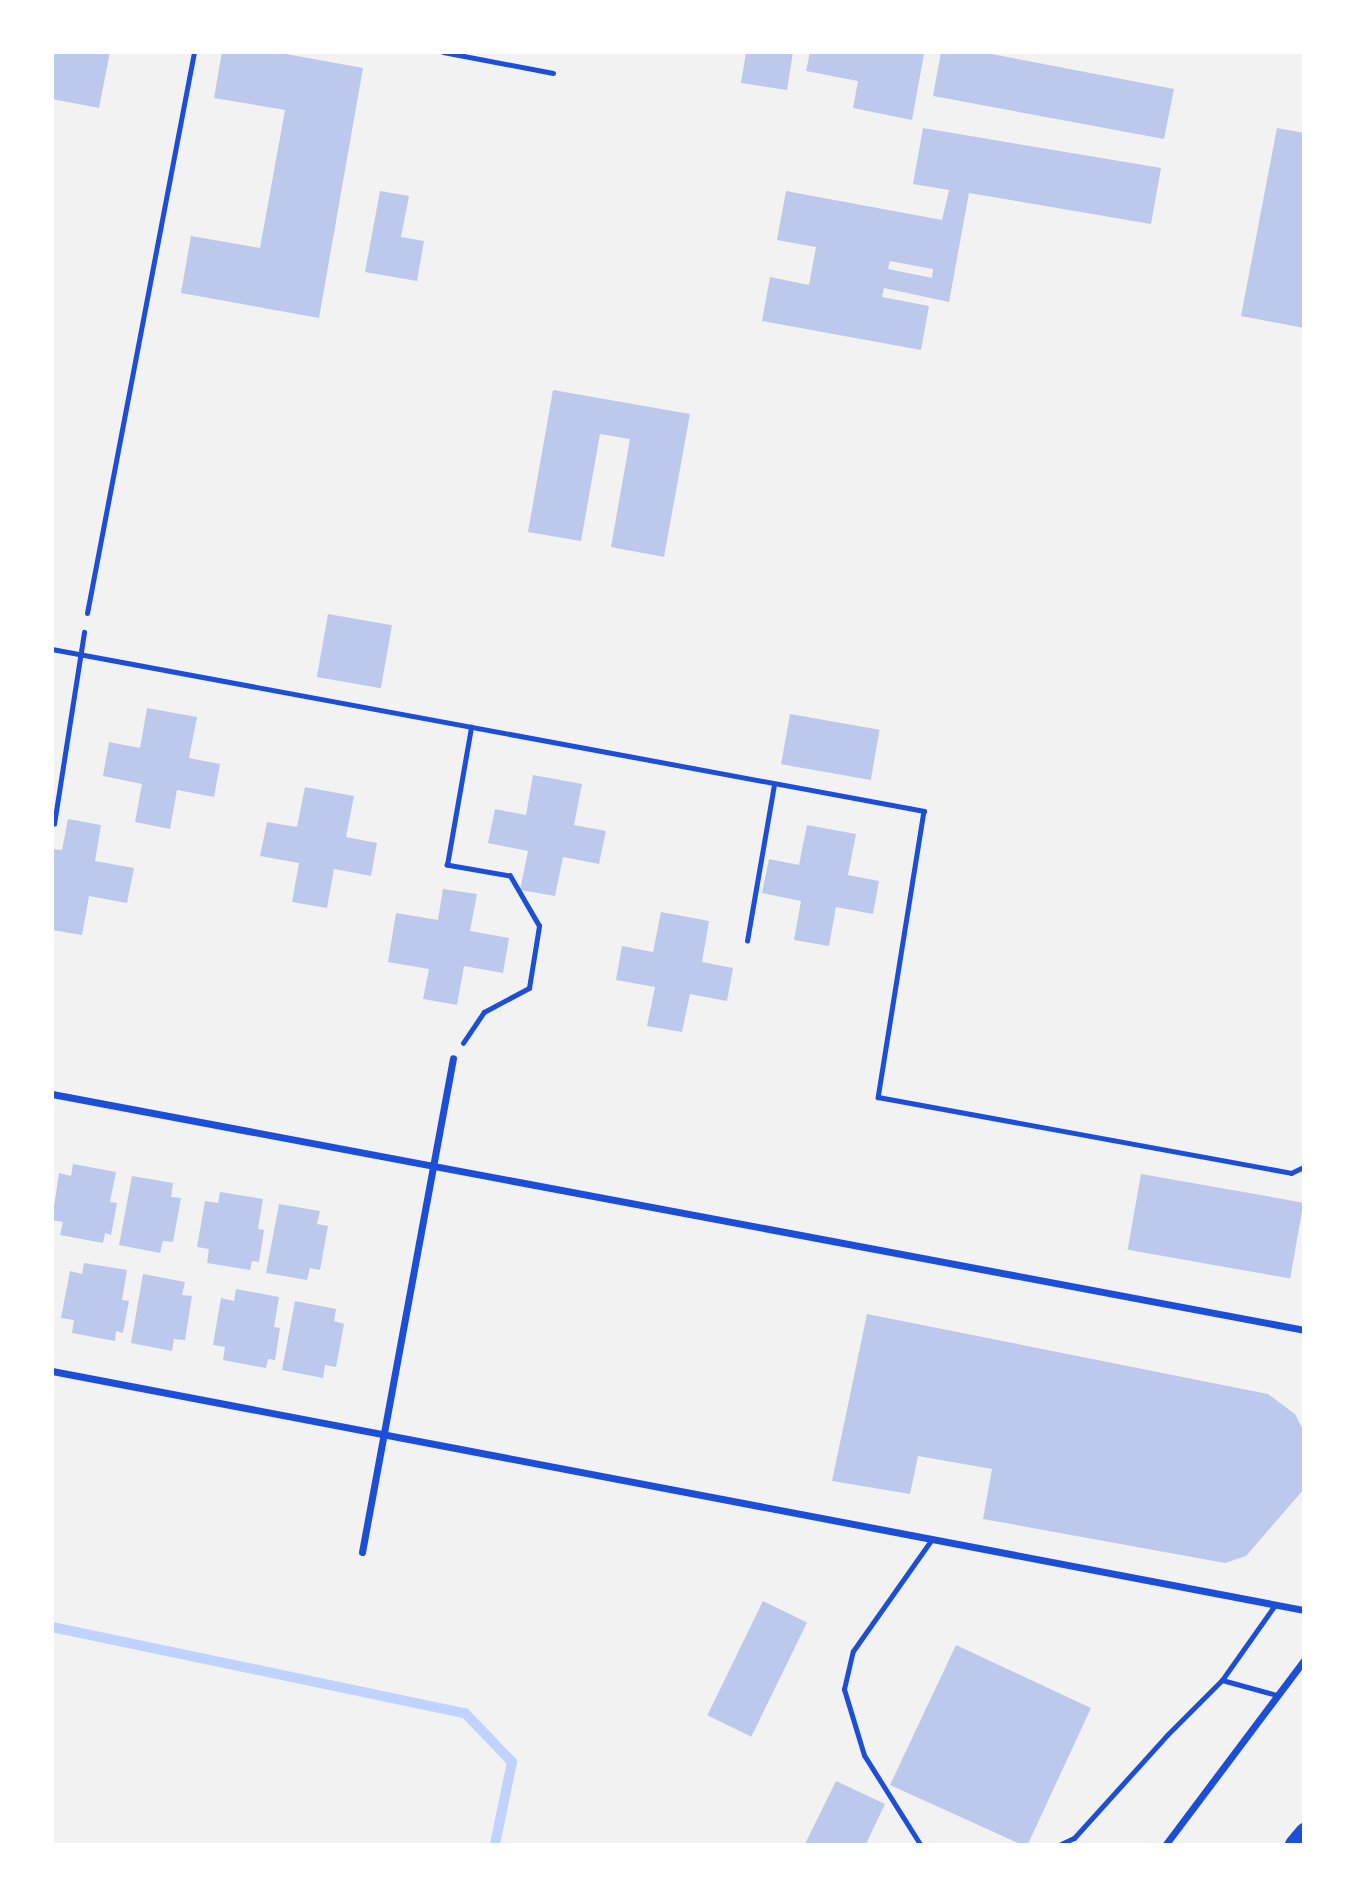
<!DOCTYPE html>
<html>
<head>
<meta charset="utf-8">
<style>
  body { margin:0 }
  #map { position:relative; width:1356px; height:1897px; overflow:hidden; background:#f2f2f2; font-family:"IBM Plex Sans",sans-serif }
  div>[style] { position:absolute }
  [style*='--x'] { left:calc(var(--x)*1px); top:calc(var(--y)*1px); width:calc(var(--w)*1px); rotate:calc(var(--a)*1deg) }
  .stream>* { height:10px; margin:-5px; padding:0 5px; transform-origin:5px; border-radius:5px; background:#bfd3fe }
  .building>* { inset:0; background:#bdc9ec; transform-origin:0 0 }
  .path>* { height:4.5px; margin:-2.25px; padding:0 2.25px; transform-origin:2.25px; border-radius:2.25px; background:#1d4ed8 }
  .service>* { height:5px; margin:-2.5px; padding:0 2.5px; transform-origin:2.5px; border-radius:2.5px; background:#1d4ed8 }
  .minor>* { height:7px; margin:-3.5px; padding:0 3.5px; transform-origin:3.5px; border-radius:3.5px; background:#1d4ed8 }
  .trunk>* { height:19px; margin:-9.5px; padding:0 9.5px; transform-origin:9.5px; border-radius:9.5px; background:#1d4ed8 }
  span { translate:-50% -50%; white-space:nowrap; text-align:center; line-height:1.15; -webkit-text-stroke:7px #fff; paint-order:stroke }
  .frame { position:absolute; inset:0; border:54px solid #fff; pointer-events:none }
</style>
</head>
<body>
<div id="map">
  <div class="stream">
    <div style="--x:52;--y:1627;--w:422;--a:11.8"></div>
    <div style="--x:465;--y:1713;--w:68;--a:46.2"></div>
    <div style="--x:512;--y:1762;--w:84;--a:101.7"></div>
  </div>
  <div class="building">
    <div style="clip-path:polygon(52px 52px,110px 52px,99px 108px,52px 99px)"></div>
    <div style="clip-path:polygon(222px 52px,275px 52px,363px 68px,319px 318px,181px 293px,191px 236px,260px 248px,285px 110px,214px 98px)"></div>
    <div style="clip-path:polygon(746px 52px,793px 52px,787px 90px,741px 83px)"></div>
    <div style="clip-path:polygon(810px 52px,924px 54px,912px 120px,853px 108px,858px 81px,806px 71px)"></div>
    <div style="clip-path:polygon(941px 52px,981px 52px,1174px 89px,1164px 139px,933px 96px)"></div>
    <div style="clip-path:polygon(evenodd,923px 128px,1161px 168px,1151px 224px,969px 193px,949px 302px,884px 288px,882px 297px,929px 306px,921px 350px,762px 321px,770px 277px,809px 285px,816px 247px,777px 240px,786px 191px,942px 220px,949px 190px,913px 184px,923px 128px,890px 261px,933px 269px,932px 278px,888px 269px,890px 261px)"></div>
    <div style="clip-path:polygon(1277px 128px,1304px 133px,1304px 328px,1241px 316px)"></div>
    <div style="clip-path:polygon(380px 191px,409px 196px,401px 237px,424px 241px,417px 281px,365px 272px)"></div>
    <div style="clip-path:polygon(553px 390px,690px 414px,664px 557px,611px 547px,630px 439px,600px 434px,581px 541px,528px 532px)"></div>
    <div style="left:328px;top:614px;width:65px;height:64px;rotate:10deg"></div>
    <div style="clip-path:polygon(147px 708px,197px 717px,189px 758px,220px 764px,214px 797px,177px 790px,170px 829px,135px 822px,142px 784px,103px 776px,109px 742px,140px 748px)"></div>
    <div style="left:790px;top:714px;width:91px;height:51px;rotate:10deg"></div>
    <div style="clip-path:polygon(533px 775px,582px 784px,574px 825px,606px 831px,599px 864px,563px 857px,555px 896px,520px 890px,528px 851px,488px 843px,495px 809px,526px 815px)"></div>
    <div style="clip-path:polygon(305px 787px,354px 796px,346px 837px,377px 843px,371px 876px,334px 869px,327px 908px,292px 902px,299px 863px,260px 856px,267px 822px,297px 827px)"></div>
    <div style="clip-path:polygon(68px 819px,101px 825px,95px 861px,134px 868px,127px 903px,89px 896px,82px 935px,52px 930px,52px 849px,62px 850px)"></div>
    <div style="clip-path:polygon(807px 825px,856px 834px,848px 875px,879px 881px,873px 914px,836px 907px,829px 946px,794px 940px,801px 901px,762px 893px,769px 859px,799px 865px)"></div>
    <div style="clip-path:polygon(443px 889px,477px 894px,470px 931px,509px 938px,503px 973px,464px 966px,457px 1005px,423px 999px,429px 969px,388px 962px,396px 913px,438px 920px)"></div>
    <div style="clip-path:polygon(661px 912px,709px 921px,702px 962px,733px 968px,727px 1001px,690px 994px,682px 1032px,647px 1026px,655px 987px,616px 980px,622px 946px,653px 952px)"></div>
    <div style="clip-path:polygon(73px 1164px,116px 1172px,110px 1202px,117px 1203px,111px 1235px,105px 1233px,103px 1243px,60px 1235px,63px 1222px,52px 1220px,59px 1173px,71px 1176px)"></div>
    <div style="left:1141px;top:1174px;width:165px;height:77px;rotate:10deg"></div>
    <div style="clip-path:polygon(132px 1176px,173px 1183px,171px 1197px,181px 1198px,173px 1242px,163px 1241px,160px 1253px,119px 1245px)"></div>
    <div style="clip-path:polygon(220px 1192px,263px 1199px,258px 1229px,264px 1230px,259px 1262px,252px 1261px,250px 1270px,207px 1263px,209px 1249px,197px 1247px,205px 1201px,218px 1203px)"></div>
    <div style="clip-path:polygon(279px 1204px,320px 1211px,317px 1224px,328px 1226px,320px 1270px,310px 1268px,307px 1280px,266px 1273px)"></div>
    <div style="clip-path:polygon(84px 1263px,127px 1270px,122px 1300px,129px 1301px,123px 1333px,116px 1331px,115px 1341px,72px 1333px,74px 1320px,61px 1318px,70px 1271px,82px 1274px)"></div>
    <div style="clip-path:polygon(143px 1274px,185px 1282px,182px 1295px,192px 1296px,185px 1340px,174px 1339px,172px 1351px,131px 1343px)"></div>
    <div style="clip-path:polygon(236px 1289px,279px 1297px,274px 1327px,280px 1328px,275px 1360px,268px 1359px,266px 1368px,223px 1360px,225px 1347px,213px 1345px,221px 1298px,234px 1301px)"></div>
    <div style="clip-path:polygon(295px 1301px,336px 1309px,334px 1321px,344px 1324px,336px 1367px,325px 1365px,323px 1378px,282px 1370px)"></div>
    <div style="clip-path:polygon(867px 1314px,1268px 1394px,1295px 1414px,1304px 1432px,1304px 1489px,1246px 1556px,1225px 1563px,983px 1519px,992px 1469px,918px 1456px,910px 1494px,832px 1481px)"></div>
    <div style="left:763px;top:1601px;width:49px;height:127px;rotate:26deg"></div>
    <div style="clip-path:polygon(956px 1645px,1091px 1708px,1028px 1844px,1020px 1844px,890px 1785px)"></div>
    <div style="clip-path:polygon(836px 1781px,885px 1804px,866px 1844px,805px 1844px)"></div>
  </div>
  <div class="path">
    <div style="--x:52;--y:649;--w:887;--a:10.52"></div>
    <div style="--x:924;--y:811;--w:290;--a:99.1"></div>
    <div style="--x:878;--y:1097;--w:420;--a:10.4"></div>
    <div style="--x:1291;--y:1173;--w:14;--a:-25"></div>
    <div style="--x:54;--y:824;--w:194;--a:-81.1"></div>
    <div style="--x:747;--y:941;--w:159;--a:-80.2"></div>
    <div style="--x:463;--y:1043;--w:37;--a:-56"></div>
    <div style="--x:484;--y:1012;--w:51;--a:-28.1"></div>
    <div style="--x:529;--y:988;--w:63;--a:-80.8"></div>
    <div style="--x:539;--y:926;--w:58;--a:-120.1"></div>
    <div style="--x:510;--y:876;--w:64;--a:-170.1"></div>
    <div style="--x:447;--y:865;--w:140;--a:-80.1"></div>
  </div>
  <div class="service">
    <div style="--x:443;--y:52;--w:112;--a:10.8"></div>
    <div style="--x:87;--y:613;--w:571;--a:-79.2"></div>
    <div style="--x:1222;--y:1680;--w:92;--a:-54.8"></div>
    <div style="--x:920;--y:1844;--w:105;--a:-122.2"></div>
    <div style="--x:864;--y:1755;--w:69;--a:-106.9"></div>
    <div style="--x:844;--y:1689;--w:39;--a:-77"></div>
    <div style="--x:853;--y:1651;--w:137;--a:-54.8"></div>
    <div style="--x:1061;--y:1844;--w:14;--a:-25"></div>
    <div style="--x:1074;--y:1838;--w:139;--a:-47.9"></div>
    <div style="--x:1167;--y:1735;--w:78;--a:-45"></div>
    <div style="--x:1222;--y:1680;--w:57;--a:15.3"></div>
  </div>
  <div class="minor">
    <div style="--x:52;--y:1094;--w:1274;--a:10.67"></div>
    <div style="--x:52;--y:1371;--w:1275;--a:10.81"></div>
    <div style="--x:362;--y:1552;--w:502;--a:-79.56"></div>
    <div style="--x:1166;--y:1844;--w:230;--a:-53.1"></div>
  </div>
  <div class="trunk">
    <div style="--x:1294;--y:1844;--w:16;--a:-50"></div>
  </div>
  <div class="frame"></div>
</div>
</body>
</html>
